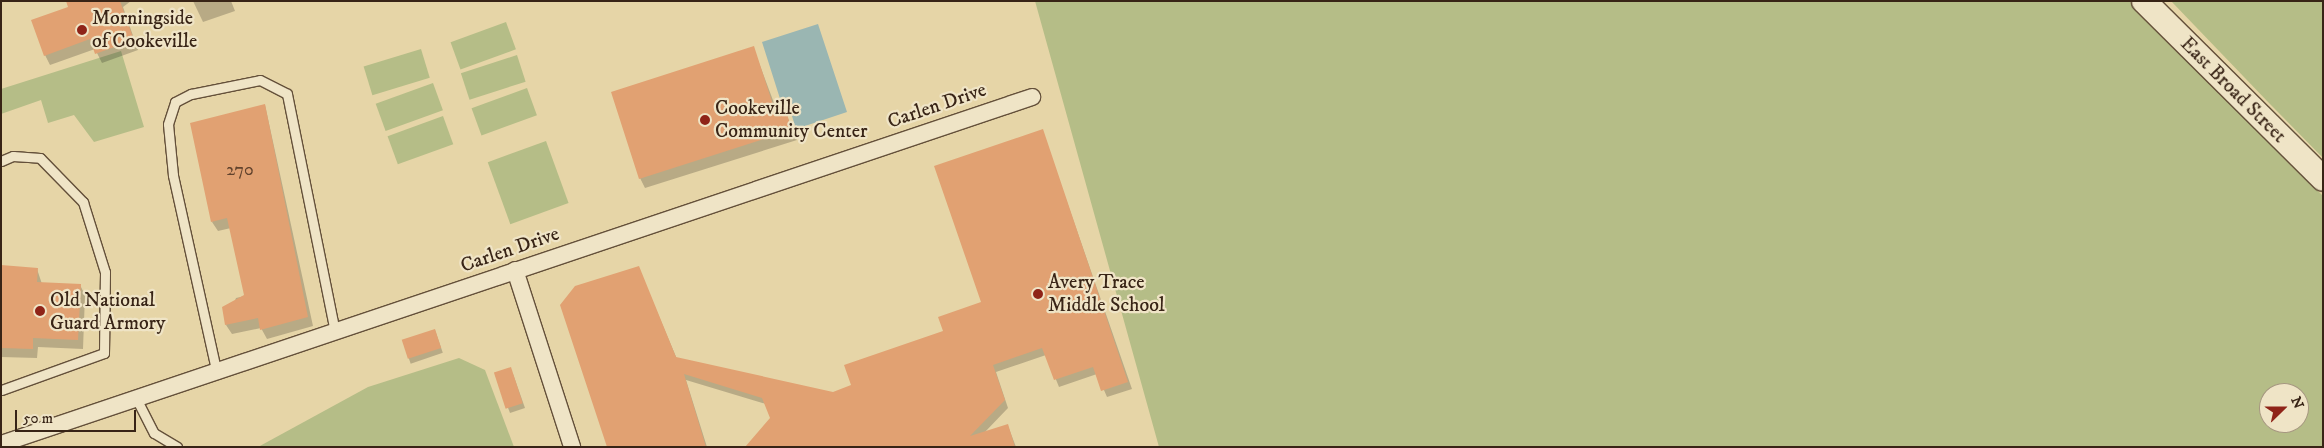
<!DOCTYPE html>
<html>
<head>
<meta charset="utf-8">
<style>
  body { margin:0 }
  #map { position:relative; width:2324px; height:448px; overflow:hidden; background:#e6d5a7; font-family:"IM FELL DW Pica",serif }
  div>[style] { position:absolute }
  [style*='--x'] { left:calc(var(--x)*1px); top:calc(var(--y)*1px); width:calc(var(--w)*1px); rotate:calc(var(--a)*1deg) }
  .green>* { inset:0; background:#b5bd87; transform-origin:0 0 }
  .water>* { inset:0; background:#9ab6b2 }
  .shadow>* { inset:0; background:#0003; transform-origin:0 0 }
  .building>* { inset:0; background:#e1a172; transform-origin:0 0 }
  .roads { filter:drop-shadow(1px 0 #64503a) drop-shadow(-1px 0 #64503a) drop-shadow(0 1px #64503a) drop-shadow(0 -1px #64503a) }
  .lane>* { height:9px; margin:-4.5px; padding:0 4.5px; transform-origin:4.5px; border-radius:4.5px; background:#efe4c6 }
  .street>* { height:16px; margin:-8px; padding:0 8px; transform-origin:8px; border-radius:8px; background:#efe4c6 }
  .secondary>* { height:24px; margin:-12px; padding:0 12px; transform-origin:12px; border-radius:12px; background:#efe4c6 }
  .dots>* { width:14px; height:14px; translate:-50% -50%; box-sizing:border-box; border:2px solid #efe4c6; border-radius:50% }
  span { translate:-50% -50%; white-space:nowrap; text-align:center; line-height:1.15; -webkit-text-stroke:4.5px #efe4c6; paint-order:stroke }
  .number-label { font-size:18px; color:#62432d }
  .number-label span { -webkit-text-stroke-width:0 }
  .poi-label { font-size:20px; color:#382416 }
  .left { translate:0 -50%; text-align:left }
  .street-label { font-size:20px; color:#382416 }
  .frame { position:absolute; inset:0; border:2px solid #382416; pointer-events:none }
  .north { position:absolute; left:2259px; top:383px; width:50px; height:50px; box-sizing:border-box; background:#efe4c6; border:1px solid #a69780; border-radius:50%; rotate:68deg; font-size:14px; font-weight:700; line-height:20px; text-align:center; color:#382416 }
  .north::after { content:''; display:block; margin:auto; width:18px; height:22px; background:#8f2418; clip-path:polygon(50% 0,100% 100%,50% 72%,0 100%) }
  .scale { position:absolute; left:15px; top:410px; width:121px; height:22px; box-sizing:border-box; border:2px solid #382416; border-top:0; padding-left:6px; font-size:15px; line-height:18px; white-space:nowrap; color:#382416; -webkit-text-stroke:4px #efe4c6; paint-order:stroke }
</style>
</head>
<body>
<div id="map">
  <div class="green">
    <div style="clip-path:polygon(evenodd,1035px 1px,2129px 1px,2323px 196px,2323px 447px,1159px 447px,1035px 1px,2269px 393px,2299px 393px,2299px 423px,2269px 423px,2269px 393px)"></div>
    <div style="clip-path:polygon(2171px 1px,2323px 1px,2323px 158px,2268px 102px)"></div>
    <div style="left:506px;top:22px;width:29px;height:59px;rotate:70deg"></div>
    <div style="left:421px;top:49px;width:30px;height:60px;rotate:73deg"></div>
    <div style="clip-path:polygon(121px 51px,144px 127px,94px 142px,74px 115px,48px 123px,41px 100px,1px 114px,1px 89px)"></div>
    <div style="left:517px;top:55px;width:28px;height:59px;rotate:72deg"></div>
    <div style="left:433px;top:83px;width:29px;height:61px;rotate:70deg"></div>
    <div style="left:527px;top:88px;width:29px;height:59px;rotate:70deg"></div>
    <div style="left:443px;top:116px;width:30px;height:59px;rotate:70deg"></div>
    <div style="left:546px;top:141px;width:66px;height:62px;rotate:70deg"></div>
    <div style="clip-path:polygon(459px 358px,485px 370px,514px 447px,258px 447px,368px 387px)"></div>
  </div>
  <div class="water">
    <div style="clip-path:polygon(818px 24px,847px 112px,796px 129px,788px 103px,782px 105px,762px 42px)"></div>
  </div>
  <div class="shadow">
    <div style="clip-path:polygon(67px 1px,131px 1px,123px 7px,138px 50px,102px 63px,95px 49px,50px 65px,45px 55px,69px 8px)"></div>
    <div style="clip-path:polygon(193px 1px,231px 1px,235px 11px,203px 22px)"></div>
    <div style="clip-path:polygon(753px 47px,777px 111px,784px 109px,797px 140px,645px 188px,640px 178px)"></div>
    <div style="clip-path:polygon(265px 105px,313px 326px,267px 339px,261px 328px,232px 334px,226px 325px,236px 298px,245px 296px,231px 228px,218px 231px,212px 222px)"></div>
    <div style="clip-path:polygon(1042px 130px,1132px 389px,1107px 397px,1097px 374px,1059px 387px,1046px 355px,996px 372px,1008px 408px,984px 433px,1008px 426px,1016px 447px,747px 447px,772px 418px,766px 404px,686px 380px,707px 447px,608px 447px,638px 267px,677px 359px,833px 393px,853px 386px,945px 332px,982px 303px)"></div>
    <div style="clip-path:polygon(1px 266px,37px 269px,42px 284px,80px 285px,85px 295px,83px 349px,38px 347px,37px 358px,1px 357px)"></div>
    <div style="left:435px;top:330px;width:24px;height:34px;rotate:71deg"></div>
    <div style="clip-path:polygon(495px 374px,513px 374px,525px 408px,510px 413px)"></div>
  </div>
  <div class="building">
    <div style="clip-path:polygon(66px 1px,120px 1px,134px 40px,95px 54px,90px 39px,44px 56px,31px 20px,68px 7px)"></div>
    <div style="clip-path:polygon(754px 46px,775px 111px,785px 108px,792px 130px,639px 179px,611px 92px)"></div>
    <div style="clip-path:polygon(265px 104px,308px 317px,260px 330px,258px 318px,225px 325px,222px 307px,244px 295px,227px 218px,211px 222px,190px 123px)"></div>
    <div style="clip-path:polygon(1043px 129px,1128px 382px,1101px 391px,1093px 367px,1054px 380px,1042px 348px,993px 365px,1005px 400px,970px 436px,1008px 424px,1015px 447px,745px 447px,770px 418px,762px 398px,684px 374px,706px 447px,607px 447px,560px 305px,575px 286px,639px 266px,676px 357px,833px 392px,851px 385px,844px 365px,943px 331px,938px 317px,981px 302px,934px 166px)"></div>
    <div style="clip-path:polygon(1px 265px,38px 268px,37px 282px,81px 284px,78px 340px,33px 338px,33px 349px,1px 348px)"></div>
    <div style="left:435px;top:329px;width:20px;height:35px;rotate:72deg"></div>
    <div style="left:511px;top:367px;width:38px;height:18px;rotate:72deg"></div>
  </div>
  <div class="roads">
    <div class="lane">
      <div style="--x:1;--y:161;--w:13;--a:-23"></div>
      <div style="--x:13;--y:156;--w:27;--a:4"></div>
      <div style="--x:40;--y:158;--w:62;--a:45.7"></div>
      <div style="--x:83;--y:202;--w:73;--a:72.6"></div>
      <div style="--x:105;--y:272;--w:81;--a:90.7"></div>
      <div style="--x:104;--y:353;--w:109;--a:160.2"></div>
      <div style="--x:217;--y:374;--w:204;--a:-102.5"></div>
      <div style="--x:173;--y:175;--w:51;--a:-95.6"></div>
      <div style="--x:168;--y:124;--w:23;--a:-72"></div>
      <div style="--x:175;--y:102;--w:18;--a:-27"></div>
      <div style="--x:191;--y:94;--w:70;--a:-11.5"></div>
      <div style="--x:260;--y:80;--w:30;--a:27"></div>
      <div style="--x:287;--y:94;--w:242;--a:78.6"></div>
      <div style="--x:137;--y:400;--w:37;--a:63"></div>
      <div style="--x:154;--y:433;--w:27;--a:31"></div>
    </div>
    <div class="street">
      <div style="--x:515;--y:270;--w:186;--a:72.1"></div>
      <div style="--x:1;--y:444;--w:1088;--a:-18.6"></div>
    </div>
    <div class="secondary">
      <div style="--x:2144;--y:1;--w:252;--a:44.8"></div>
    </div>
  </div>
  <div class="dots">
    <div style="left:82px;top:30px;background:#8f2418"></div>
    <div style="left:705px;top:120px;background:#8f2418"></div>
    <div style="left:1038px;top:294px;background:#8f2418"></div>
    <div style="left:40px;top:311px;background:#8f2418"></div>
  </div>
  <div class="number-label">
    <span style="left:240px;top:170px">270</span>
  </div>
  <div class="poi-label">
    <span class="left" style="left:92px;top:30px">Morningside<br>of Cookeville</span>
    <span class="left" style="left:715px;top:120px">Cookeville<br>Community Center</span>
    <span class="left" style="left:1048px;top:294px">Avery Trace<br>Middle School</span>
    <span class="left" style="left:50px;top:312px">Old National<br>Guard Armory</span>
  </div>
  <div class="street-label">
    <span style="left:2233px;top:90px;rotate:45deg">East Broad Street</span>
    <span style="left:937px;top:106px;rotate:-19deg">Carlen Drive</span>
    <span style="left:510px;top:250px;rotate:-19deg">Carlen Drive</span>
  </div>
  <div class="frame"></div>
  <div class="north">N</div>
  <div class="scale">50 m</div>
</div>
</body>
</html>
